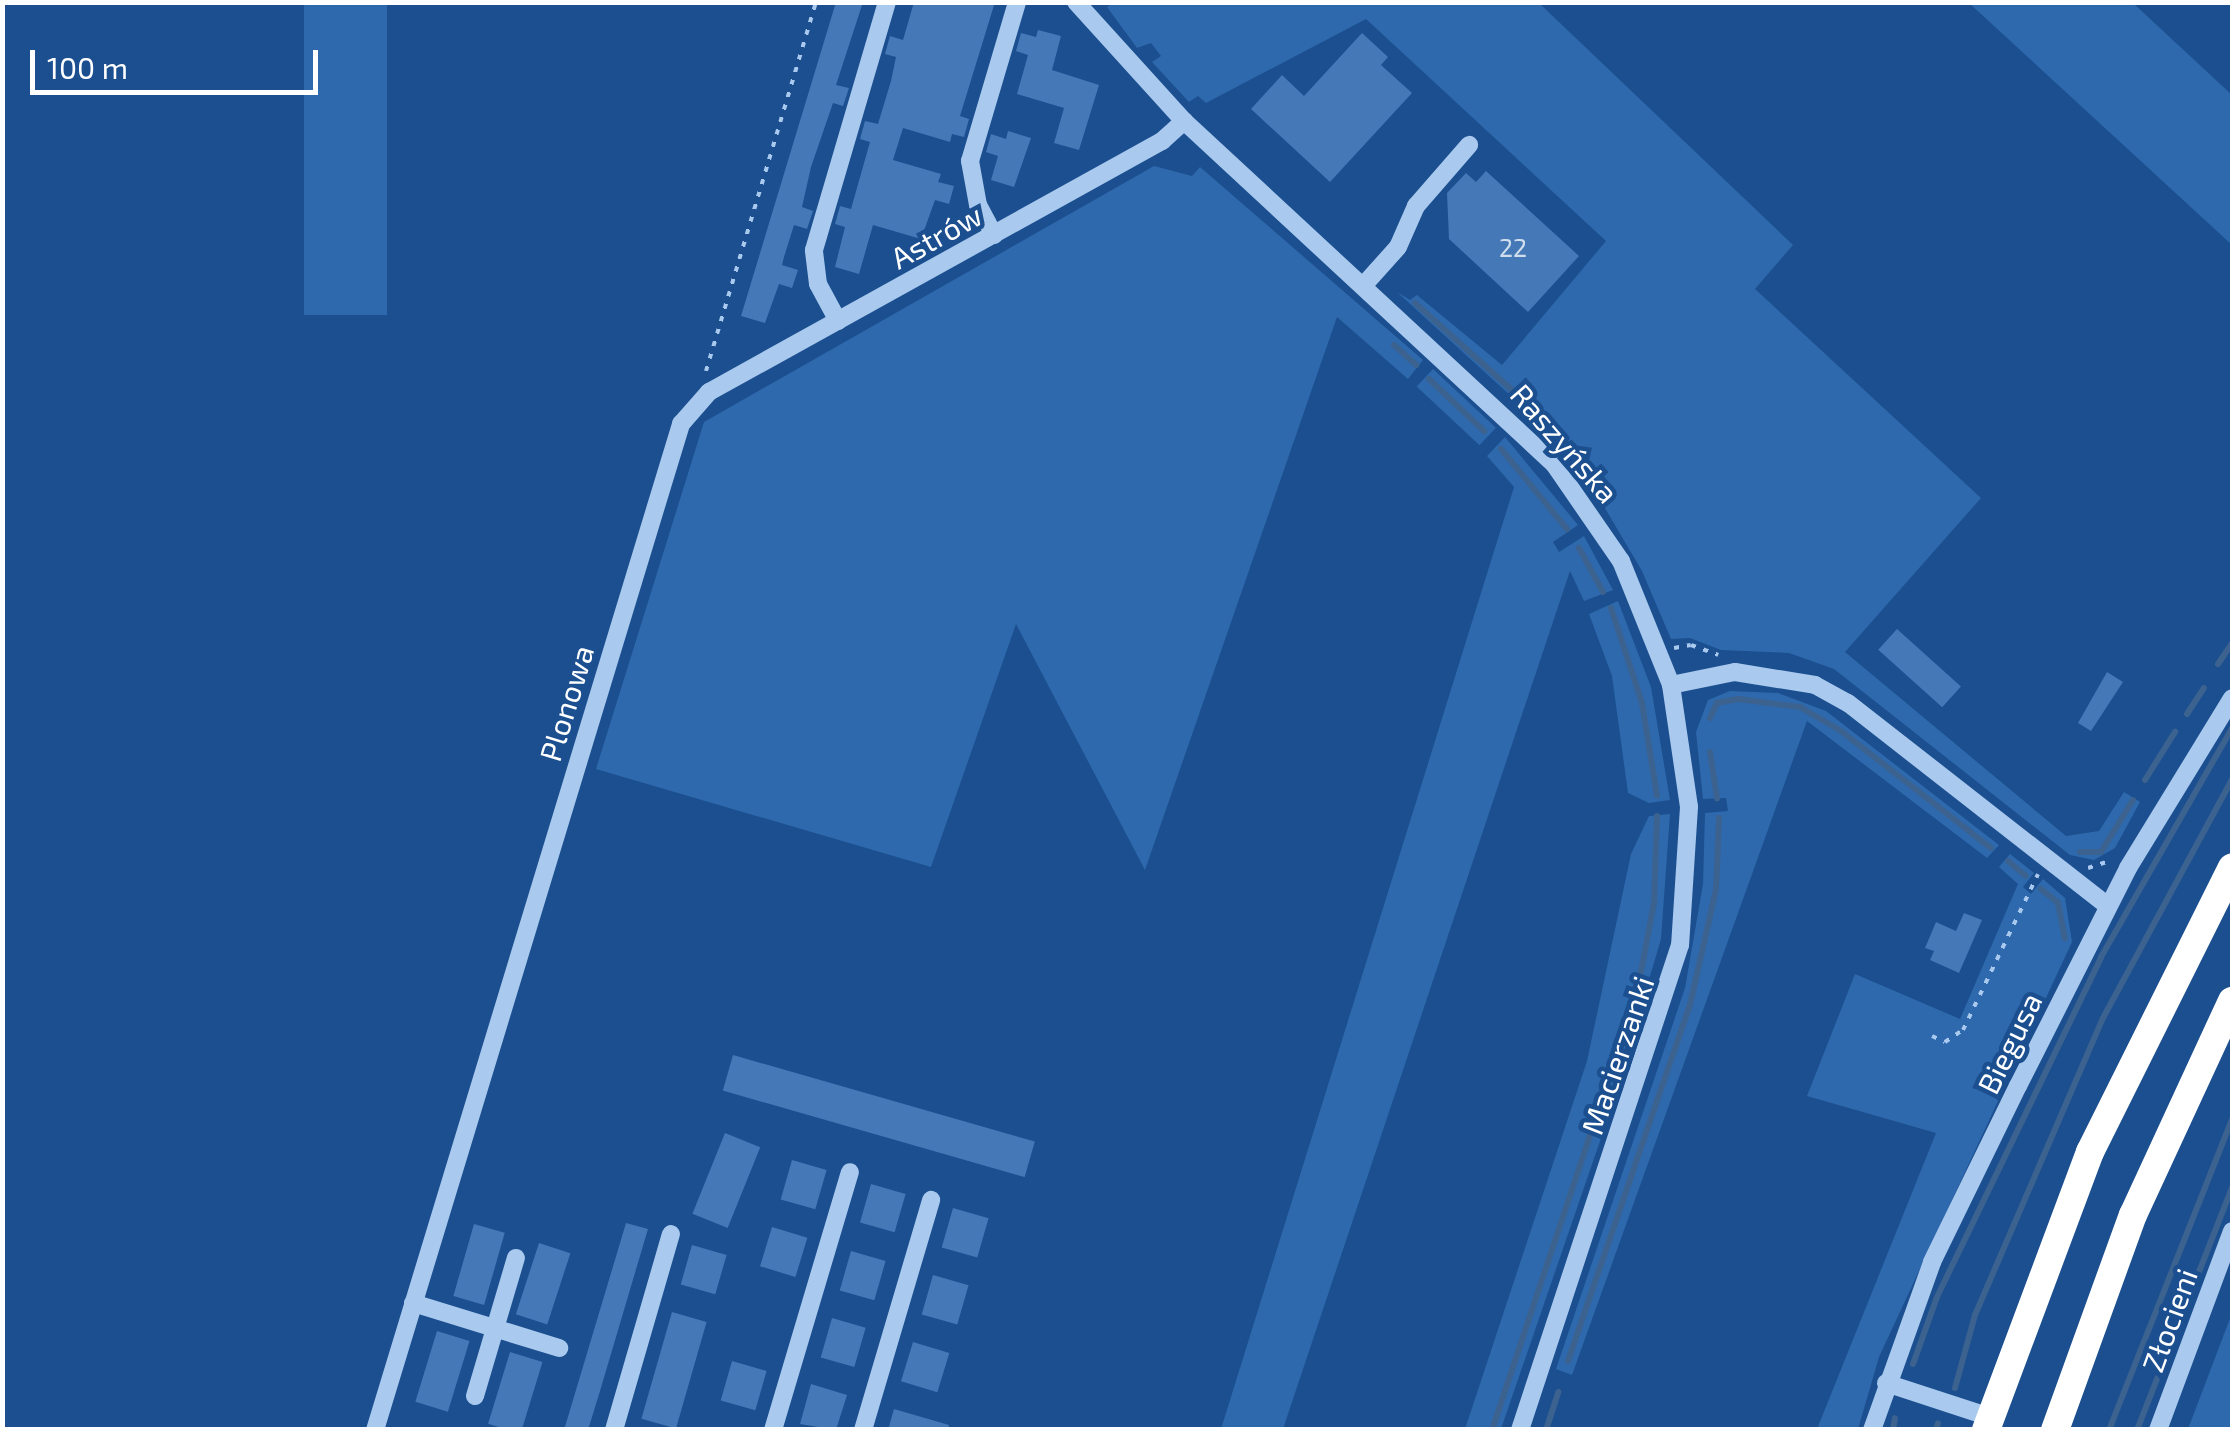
<!DOCTYPE html>
<html>
<head>
<meta charset="utf-8">
<style>
  body { margin:0 }
  #map { position:relative; width:2235px; height:1432px; overflow:hidden; background:#1b4f8f; font-family:"Exo 2",sans-serif }
  div>[style] { position:absolute }
  [style*='--x'] { left:calc(var(--x)*1px); top:calc(var(--y)*1px); width:calc(var(--w)*1px); rotate:calc(var(--a)*1deg) }
  .green>* { inset:0; background:#2e69ad; transform-origin:0 0 }
  .stream>* { height:6px; margin:-3px; padding:0 3px; transform-origin:3px; border-radius:3px; background:#3c6290 }
  .building>* { inset:0; background:#4478b7; transform-origin:0 0 }
  .path>* { height:4px; margin-top:-2px; transform-origin:0; background:repeating-linear-gradient(90deg,#a9c9ee 0 5px,transparent 0 13px) }
  .minor>* { height:18px; margin:-9px; padding:0 9px; transform-origin:9px; border-radius:9px; background:#a9c9ee }
  .highway>* { height:28px; margin:-14px; padding:0 14px; transform-origin:14px; border-radius:14px; background:#fff }
  span { translate:-50% -50%; white-space:nowrap; text-align:center; line-height:1.15; -webkit-text-stroke:9px #1b4f8f; paint-order:stroke }
  .number-label { font-size:25px; color:#d0dded }
  .number-label span { -webkit-text-stroke-width:0 }
  .street-label { font-size:30px; color:#fff }
  .frame { position:absolute; inset:0; border:5px solid #fff; pointer-events:none }
  .scale { position:absolute; left:30px; top:50px; width:288px; height:45px; box-sizing:border-box; border:5px solid #fff; border-top:0; padding-left:12px; font-size:30px; line-height:35px; white-space:nowrap; color:#fff; -webkit-text-stroke:8px #1b4f8f; paint-order:stroke }
</style>
</head>
<body>
<div id="map">
  <div class="green">
    <div style="clip-path:polygon(1115px 2px,1539px 3px,1793px 245px,1755px 289px,1981px 498px,1845px 652px,2066px 836px,2099px 831px,2124px 792px,2140px 802px,2115px 848px,2094px 860px,2070px 855px,1834px 669px,1789px 653px,1721px 650px,1690px 638px,1671px 639px,1642px 571px,1596px 493px,1524px 408px,1397px 292px,1410px 300px,1417px 295px,1502px 365px,1606px 241px,1366px 19px,1206px 103px,1198px 96px,1189px 102px,1152px 62px,1161px 56px,1151px 43px,1137px 48px,1107px 7px)"></div>
    <div style="left:304px;top:3px;width:83px;height:312px"></div>
    <div style="clip-path:polygon(1969px 3px,2133px 3px,2232px 95px,2232px 245px)"></div>
    <div style="clip-path:polygon(1154px 166px,1192px 176px,1200px 167px,1423px 360px,1408px 379px,1337px 317px,1145px 870px,1016px 624px,931px 867px,596px 769px,704px 422px)"></div>
    <div style="left:1433px;top:369px;width:86px;height:24px;rotate:43deg"></div>
    <div style="clip-path:polygon(1505px 437px,1578px 525px,1553px 542px,1559px 552px,1584px 536px,1613px 590px,1584px 601px,1570px 571px,1283px 1429px,1221px 1429px,1514px 487px,1487px 456px)"></div>
    <div style="clip-path:polygon(1618px 601px,1651px 687px,1670px 800px,1649px 803px,1628px 793px,1612px 676px,1589px 614px)"></div>
    <div style="clip-path:polygon(1730px 691px,1778px 693px,1826px 711px,1999px 845px,1987px 858px,1807px 721px,1572px 1375px,1556px 1369px,1685px 988px,1703px 884px,1705px 813px,1728px 811px,1726px 798px,1703px 799px,1696px 732px,1708px 700px)"></div>
    <div style="clip-path:polygon(1670px 814px,1661px 939px,1609px 1115px,1501px 1429px,1465px 1429px,1587px 1061px,1631px 854px,1649px 816px)"></div>
    <div style="clip-path:polygon(2010px 854px,2034px 873px,2023px 887px,2031px 894px,2043px 879px,2065px 898px,2072px 942px,1879px 1357px,1858px 1429px,1817px 1429px,1936px 1133px,1807px 1096px,1855px 974px,1960px 1019px,2018px 884px,1999px 867px)"></div>
    <div style="clip-path:polygon(2232px 1313px,2232px 1429px,2188px 1429px)"></div>
  </div>
  <div class="stream">
    <div style="--x:1415;--y:303;--w:199;--a:41.9"></div>
    <div style="--x:1394;--y:345;--w:30;--a:42"></div>
    <div style="--x:1429;--y:379;--w:76;--a:43.4"></div>
    <div style="--x:1501;--y:449;--w:104;--a:50.5"></div>
    <div style="--x:1579;--y:548;--w:50;--a:61.4"></div>
    <div style="--x:1611;--y:608;--w:100;--a:71.9"></div>
    <div style="--x:1642;--y:703;--w:94;--a:80.8"></div>
    <div style="--x:2218;--y:664;--w:25;--a:-56"></div>
    <div style="--x:2187;--y:714;--w:31;--a:-57"></div>
    <div style="--x:1710;--y:718;--w:17;--a:-65"></div>
    <div style="--x:1717;--y:703;--w:21;--a:-11"></div>
    <div style="--x:1738;--y:699;--w:63;--a:7.4"></div>
    <div style="--x:1800;--y:707;--w:48;--a:30.3"></div>
    <div style="--x:1841;--y:731;--w:190;--a:38"></div>
    <div style="--x:1710;--y:752;--w:47;--a:81.3"></div>
    <div style="--x:2145;--y:780;--w:57;--a:-58"></div>
    <div style="--x:2080;--y:852;--w:21;--a:0"></div>
    <div style="--x:2101;--y:852;--w:61;--a:-58.4"></div>
    <div style="--x:2008;--y:861;--w:23;--a:40"></div>
    <div style="--x:2041;--y:889;--w:22;--a:39"></div>
    <div style="--x:2058;--y:903;--w:36;--a:79"></div>
    <div style="--x:1568;--y:1361;--w:376;--a:-71.1"></div>
    <div style="--x:1690;--y:1005;--w:118;--a:-77.3"></div>
    <div style="--x:1716;--y:890;--w:72;--a:-87.6"></div>
    <div style="--x:1913;--y:1364;--w:71;--a:-70.3"></div>
    <div style="--x:1937;--y:1297;--w:377;--a:-64.2"></div>
    <div style="--x:2101;--y:957;--w:264;--a:-60.2"></div>
    <div style="--x:1955;--y:1388;--w:76;--a:-74.7"></div>
    <div style="--x:1975;--y:1315;--w:323;--a:-66.7"></div>
    <div style="--x:2103;--y:1018;--w:272;--a:-61.6"></div>
    <div style="--x:1492;--y:1430;--w:455;--a:-71.6"></div>
    <div style="--x:1636;--y:998;--w:97;--a:-79.3"></div>
    <div style="--x:1654;--y:903;--w:87;--a:-88"></div>
    <div style="--x:1546;--y:1430;--w:40;--a:-72"></div>
    <div style="--x:1893;--y:1430;--w:12;--a:-81"></div>
    <div style="--x:1936;--y:1430;--w:7;--a:-74"></div>
    <div style="--x:2109;--y:1430;--w:334;--a:-68.4"></div>
    <div style="--x:2137;--y:1430;--w:261;--a:-68.6"></div>
  </div>
  <div class="building">
    <div style="clip-path:polygon(836px 2px,863px 2px,836px 85px,849px 88px,843px 106px,833px 103px,811px 167px,802px 207px,813px 211px,807px 229px,794px 225px,784px 257px,782px 265px,798px 270px,792px 288px,779px 284px,765px 323px,741px 316px)"></div>
    <div style="clip-path:polygon(914px 2px,995px 2px,960px 116px,969px 119px,964px 137px,952px 134px,950px 142px,903px 128px,893px 160px,941px 174px,938px 182px,954px 186px,949px 204px,935px 200px,921px 239px,873px 225px,859px 274px,835px 267px,845px 227px,835px 224px,840px 206px,851px 209px,870px 142px,860px 139px,865px 121px,878px 124px,891px 81px,896px 57px,885px 54px,890px 36px,903px 40px)"></div>
    <div style="clip-path:polygon(1038px 30px,1061px 36px,1052px 70px,1099px 85px,1079px 150px,1054px 143px,1064px 108px,1017px 94px,1028px 55px,1016px 51px,1021px 33px,1036px 37px)"></div>
    <div style="clip-path:polygon(1362px 33px,1388px 57px,1381px 65px,1412px 93px,1330px 182px,1251px 109px,1282px 75px,1304px 96px)"></div>
    <div style="clip-path:polygon(1008px 131px,1031px 138px,1014px 187px,991px 180px,998px 156px,986px 152px,991px 134px,1006px 139px)"></div>
    <div style="clip-path:polygon(1486px 171px,1579px 256px,1528px 312px,1449px 239px,1447px 193px,1466px 173px,1476px 182px)"></div>
    <div style="left:1897px;top:629px;width:86px;height:28px;rotate:42deg"></div>
    <div style="clip-path:polygon(2107px 672px,2123px 682px,2091px 731px,2078px 723px)"></div>
    <div style="clip-path:polygon(1964px 913px,1982px 920px,1959px 973px,1930px 960px,1934px 951px,1925px 948px,1936px 922px,1956px 931px)"></div>
    <div style="left:733px;top:1055px;width:314px;height:37px;rotate:16deg"></div>
    <div style="left:725px;top:1133px;width:38px;height:87px;rotate:22deg"></div>
    <div style="left:792px;top:1160px;width:36px;height:41px;rotate:16deg"></div>
    <div style="left:871px;top:1184px;width:36px;height:40px;rotate:16deg"></div>
    <div style="left:953px;top:1208px;width:37px;height:41px;rotate:16deg"></div>
    <div style="clip-path:polygon(626px 1223px,648px 1229px,600px 1391px,588px 1430px,564px 1430px)"></div>
    <div style="left:474px;top:1224px;width:32px;height:75px;rotate:16deg"></div>
    <div style="left:772px;top:1227px;width:37px;height:41px;rotate:17deg"></div>
    <div style="left:539px;top:1243px;width:33px;height:75px;rotate:18deg"></div>
    <div style="left:692px;top:1245px;width:36px;height:41px;rotate:16deg"></div>
    <div style="left:851px;top:1251px;width:36px;height:41px;rotate:16deg"></div>
    <div style="left:933px;top:1275px;width:37px;height:41px;rotate:16deg"></div>
    <div style="left:672px;top:1312px;width:36px;height:111px;rotate:16deg"></div>
    <div style="left:832px;top:1318px;width:35px;height:41px;rotate:16deg"></div>
    <div style="left:437px;top:1331px;width:34px;height:74px;rotate:17deg"></div>
    <div style="left:913px;top:1342px;width:38px;height:41px;rotate:17deg"></div>
    <div style="left:510px;top:1352px;width:34px;height:75px;rotate:17deg"></div>
    <div style="left:732px;top:1361px;width:36px;height:41px;rotate:16deg"></div>
    <div style="clip-path:polygon(811px 1384px,847px 1395px,836px 1430px,800px 1424px)"></div>
    <div style="clip-path:polygon(894px 1409px,949px 1425px,948px 1430px,888px 1430px)"></div>
  </div>
  <div class="path">
    <div style="--x:706;--y:371;--w:385;--a:-73.4"></div>
    <div style="--x:1674;--y:648;--w:17;--a:-10"></div>
    <div style="--x:1691;--y:645;--w:29;--a:20"></div>
    <div style="--x:2088;--y:868;--w:25;--a:-18"></div>
    <div style="--x:1932;--y:1036;--w:14;--a:25"></div>
    <div style="--x:1945;--y:1042;--w:22;--a:-34"></div>
    <div style="--x:1963;--y:1030;--w:173;--a:-64.3"></div>
  </div>
  <div class="minor">
    <div style="--x:1076;--y:2;--w:161;--a:47.8"></div>
    <div style="--x:1184;--y:121;--w:505;--a:42.83"></div>
    <div style="--x:1554;--y:464;--w:118;--a:55.4"></div>
    <div style="--x:1621;--y:561;--w:134;--a:68"></div>
    <div style="--x:1671;--y:685;--w:123;--a:81.6"></div>
    <div style="--x:1689;--y:807;--w:138;--a:93.7"></div>
    <div style="--x:1680;--y:945;--w:511;--a:108.26"></div>
    <div style="--x:994;--y:235;--w:34;--a:-118"></div>
    <div style="--x:978;--y:205;--w:45;--a:-100.3"></div>
    <div style="--x:970;--y:161;--w:166;--a:-73.5"></div>
    <div style="--x:1363;--y:286;--w:52;--a:-48.1"></div>
    <div style="--x:1398;--y:247;--w:45;--a:-66.3"></div>
    <div style="--x:1416;--y:206;--w:81;--a:-49"></div>
    <div style="--x:838;--y:321;--w:42;--a:-118.4"></div>
    <div style="--x:818;--y:284;--w:34;--a:-97"></div>
    <div style="--x:814;--y:250;--w:259;--a:-73.6"></div>
    <div style="--x:1671;--y:685;--w:65;--a:-11.5"></div>
    <div style="--x:1735;--y:672;--w:81;--a:9.2"></div>
    <div style="--x:1815;--y:685;--w:38;--a:29"></div>
    <div style="--x:1848;--y:703;--w:330;--a:38"></div>
    <div style="--x:413;--y:1303;--w:153;--a:17.1"></div>
    <div style="--x:1886;--y:1383;--w:109;--a:18.1"></div>
    <div style="--x:475;--y:1396;--w:144;--a:-73.5"></div>
    <div style="--x:375;--y:1430;--w:1052;--a:-73.08"></div>
    <div style="--x:681;--y:424;--w:43;--a:-48.8"></div>
    <div style="--x:709;--y:392;--w:518;--a:-28.99"></div>
    <div style="--x:1162;--y:141;--w:30;--a:-42"></div>
    <div style="--x:614;--y:1430;--w:204;--a:-73.8"></div>
    <div style="--x:773;--y:1430;--w:269;--a:-73.4"></div>
    <div style="--x:863;--y:1430;--w:240;--a:-73.5"></div>
    <div style="--x:1872;--y:1430;--w:178;--a:-70.3"></div>
    <div style="--x:1932;--y:1262;--w:196;--a:-64"></div>
    <div style="--x:2018;--y:1086;--w:244;--a:-63.2"></div>
    <div style="--x:2128;--y:868;--w:199;--a:-58.5"></div>
    <div style="--x:2158;--y:1430;--w:212;--a:-69.6"></div>
  </div>
  <div class="highway">
    <div style="--x:1986;--y:1430;--w:297;--a:-69.5"></div>
    <div style="--x:2090;--y:1152;--w:318;--a:-63.5"></div>
    <div style="--x:2055;--y:1430;--w:229;--a:-70.1"></div>
    <div style="--x:2133;--y:1215;--w:236;--a:-65.2"></div>
  </div>
  <div class="number-label">
    <span style="left:1513px;top:247px">22</span>
  </div>
  <div class="street-label">
    <span style="left:936px;top:236px;rotate:-29deg">Astrów</span>
    <span style="left:1565px;top:443px;rotate:49deg">Raszyńska</span>
    <span style="left:566px;top:703px;rotate:-73deg">Plonowa</span>
    <span style="left:2009px;top:1043px;rotate:-64deg">Biegusa</span>
    <span style="left:1617px;top:1055px;rotate:-71deg">Macierzanki</span>
    <span style="left:2169px;top:1320px;rotate:-70deg">Złocieni</span>
  </div>
  <div class="frame"></div>
  <div class="scale">100 m</div>
</div>
</body>
</html>
